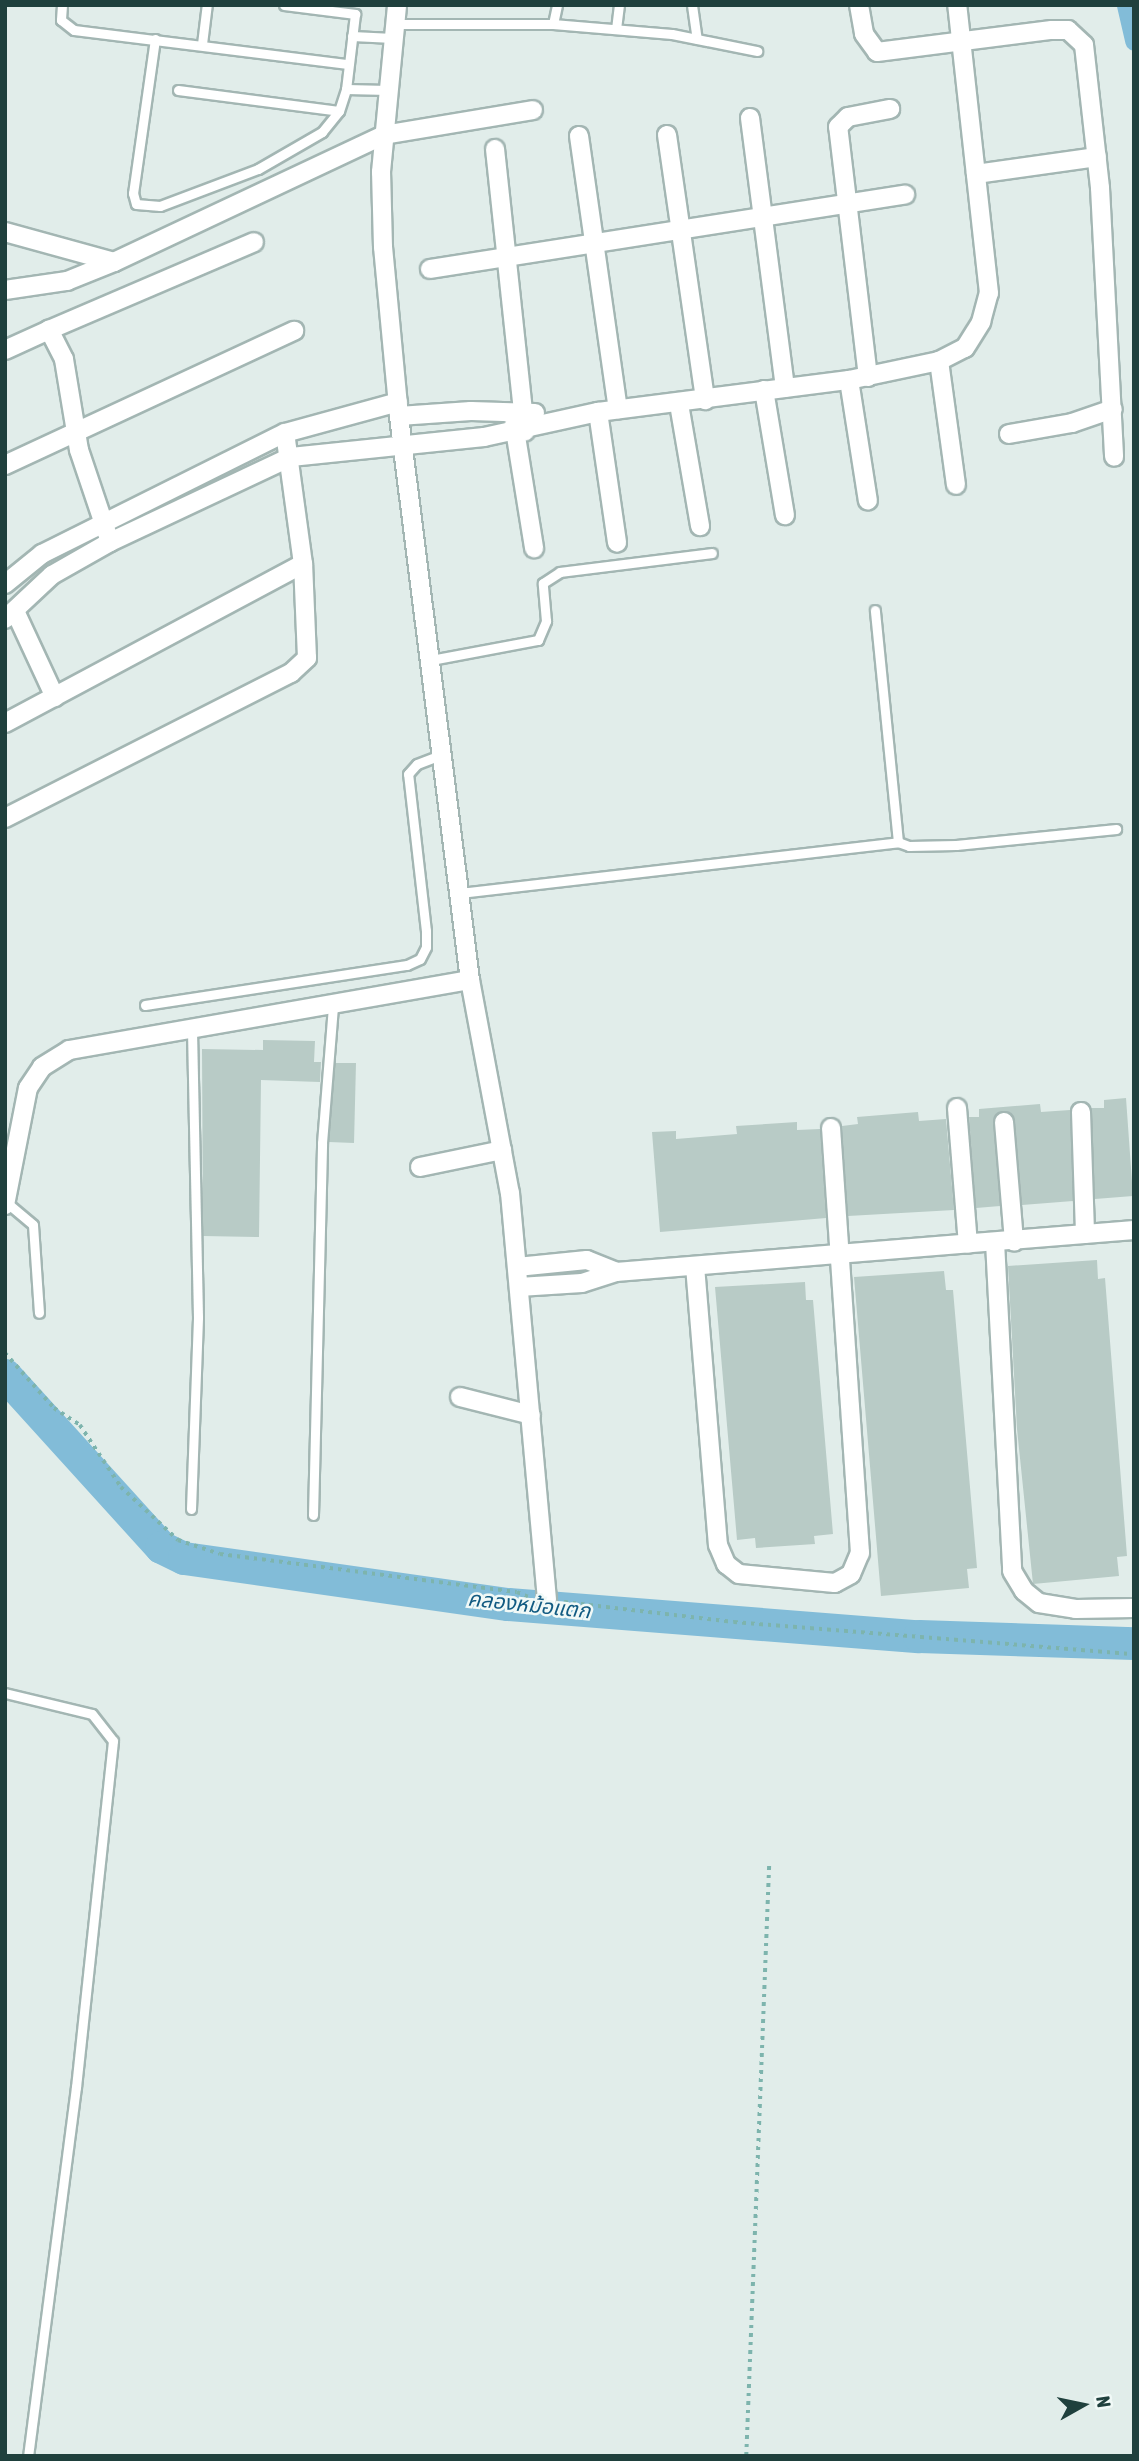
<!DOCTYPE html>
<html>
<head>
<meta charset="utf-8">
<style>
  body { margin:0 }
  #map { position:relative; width:1139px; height:2461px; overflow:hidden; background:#e1edea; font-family:"Asap Condensed","Noto Sans Thai",sans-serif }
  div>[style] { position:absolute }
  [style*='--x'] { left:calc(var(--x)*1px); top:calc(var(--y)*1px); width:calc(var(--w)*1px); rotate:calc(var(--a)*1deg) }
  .canal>* { height:19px; margin:-9.5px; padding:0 9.5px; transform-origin:9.5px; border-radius:9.5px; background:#82bcd8 }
  .river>* { height:33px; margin:-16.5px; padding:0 16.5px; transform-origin:16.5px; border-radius:16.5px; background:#82bcd8 }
  .building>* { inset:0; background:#b8cbc6 }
  .path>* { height:3.5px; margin-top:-1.75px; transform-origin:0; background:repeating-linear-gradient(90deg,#7db4ad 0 3.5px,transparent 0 8.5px) }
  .roads { filter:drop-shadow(2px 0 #a3b6b3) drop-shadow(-2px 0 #a3b6b3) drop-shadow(0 2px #a3b6b3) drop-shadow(0 -2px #a3b6b3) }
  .lane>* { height:9px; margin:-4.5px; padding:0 4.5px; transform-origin:4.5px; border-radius:4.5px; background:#fff }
  .street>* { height:18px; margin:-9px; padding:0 9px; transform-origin:9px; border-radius:9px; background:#fff }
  span { translate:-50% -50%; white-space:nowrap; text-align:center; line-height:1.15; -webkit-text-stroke:5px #f1f9f7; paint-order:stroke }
  .water-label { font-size:21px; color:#125b82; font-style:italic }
  .frame { position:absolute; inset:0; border:7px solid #1f403d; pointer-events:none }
  .north { position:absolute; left:1048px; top:2370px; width:70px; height:70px; -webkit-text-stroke:5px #f1f9f7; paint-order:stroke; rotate:81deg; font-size:19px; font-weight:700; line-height:28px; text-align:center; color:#1f403d }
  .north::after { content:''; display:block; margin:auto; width:24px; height:32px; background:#1f403d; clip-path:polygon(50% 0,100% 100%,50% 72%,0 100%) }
</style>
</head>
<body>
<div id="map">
  <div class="canal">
    <div style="--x:1126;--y:5;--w:37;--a:77"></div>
  </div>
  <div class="river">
    <div style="--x:5;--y:1375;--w:232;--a:47.8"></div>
    <div style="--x:161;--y:1547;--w:25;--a:26"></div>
    <div style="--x:184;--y:1558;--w:327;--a:8.1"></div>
    <div style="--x:508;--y:1604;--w:412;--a:4.5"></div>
    <div style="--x:919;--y:1636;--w:215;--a:1.9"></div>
  </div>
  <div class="building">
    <div style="clip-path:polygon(263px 1040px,315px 1041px,314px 1062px,321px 1062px,320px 1082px,261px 1080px,259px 1237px,203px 1236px,202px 1049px,263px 1050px)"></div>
    <div style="clip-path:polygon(335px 1063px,356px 1063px,354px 1143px,329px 1142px)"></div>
    <div style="clip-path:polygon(1126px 1098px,1133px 1196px,1095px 1199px,1091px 1108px,1104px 1108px,1104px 1100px)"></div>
    <div style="clip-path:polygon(1040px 1104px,1041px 1112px,1070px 1110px,1073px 1201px,1022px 1205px,1015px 1121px,1004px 1111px,993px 1123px,1000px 1206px,976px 1208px,969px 1117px,979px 1117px,979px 1109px)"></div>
    <div style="clip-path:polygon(918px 1112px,919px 1121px,946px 1119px,954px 1210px,848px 1216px,842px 1126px,858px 1124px,857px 1117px)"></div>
    <div style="clip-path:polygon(797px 1122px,797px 1130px,820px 1129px,826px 1218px,660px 1232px,652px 1132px,676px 1131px,676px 1139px,737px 1134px,736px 1126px)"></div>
    <div style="clip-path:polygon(1097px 1260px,1098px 1279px,1105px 1278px,1127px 1556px,1117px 1557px,1119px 1576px,1033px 1584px,1017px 1429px,1008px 1266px)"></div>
    <div style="clip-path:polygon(944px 1271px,946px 1290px,953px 1290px,977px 1568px,967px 1569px,969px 1588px,881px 1596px,854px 1277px)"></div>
    <div style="clip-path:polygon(805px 1282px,806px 1300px,813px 1300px,833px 1534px,814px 1536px,815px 1544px,756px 1548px,755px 1538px,737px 1540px,715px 1287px)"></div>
  </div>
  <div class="path">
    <div style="--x:5;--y:1353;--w:74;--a:48.3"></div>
    <div style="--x:54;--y:1408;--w:31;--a:33"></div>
    <div style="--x:80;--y:1425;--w:74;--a:56.5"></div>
    <div style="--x:121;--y:1487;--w:78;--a:42.9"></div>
    <div style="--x:178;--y:1540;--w:44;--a:18.4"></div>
    <div style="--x:220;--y:1554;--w:299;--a:7.3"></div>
    <div style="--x:517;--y:1592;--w:13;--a:23"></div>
    <div style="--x:564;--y:1602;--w:171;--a:6.7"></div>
    <div style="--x:734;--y:1622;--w:401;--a:4.6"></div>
    <div style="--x:746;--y:2456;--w:592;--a:-87.78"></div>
  </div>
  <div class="roads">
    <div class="lane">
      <div style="--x:62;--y:5;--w:15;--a:94"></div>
      <div style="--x:61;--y:20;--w:16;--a:38"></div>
      <div style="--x:74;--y:30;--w:276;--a:7.1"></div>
      <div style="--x:284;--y:5;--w:72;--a:7.2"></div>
      <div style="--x:355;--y:14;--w:76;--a:96.8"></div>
      <div style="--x:346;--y:89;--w:42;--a:1.4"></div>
      <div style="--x:692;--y:5;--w:34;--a:82"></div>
      <div style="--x:395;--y:24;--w:158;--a:0"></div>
      <div style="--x:553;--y:24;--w:119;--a:4.8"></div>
      <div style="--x:672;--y:34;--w:87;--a:11.3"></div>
      <div style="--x:553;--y:24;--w:19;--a:-78"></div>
      <div style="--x:616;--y:29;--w:24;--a:-83"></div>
      <div style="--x:352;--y:36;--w:41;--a:2.8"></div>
      <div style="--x:155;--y:39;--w:156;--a:98.1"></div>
      <div style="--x:133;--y:193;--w:11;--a:75"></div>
      <div style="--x:136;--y:204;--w:24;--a:5"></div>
      <div style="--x:160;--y:206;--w:105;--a:-20.7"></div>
      <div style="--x:258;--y:169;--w:74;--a:-30"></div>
      <div style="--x:322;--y:132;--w:27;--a:-51"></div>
      <div style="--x:202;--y:44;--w:39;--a:-83"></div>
      <div style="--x:178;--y:90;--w:162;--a:7.4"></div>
      <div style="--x:339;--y:111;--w:23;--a:-72"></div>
      <div style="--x:431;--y:660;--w:109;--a:-10.6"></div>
      <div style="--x:538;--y:640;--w:21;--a:-67"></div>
      <div style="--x:546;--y:621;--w:38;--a:-95"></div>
      <div style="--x:543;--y:583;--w:20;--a:-33"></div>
      <div style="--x:560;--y:572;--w:153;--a:-7.1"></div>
      <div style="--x:898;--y:842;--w:12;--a:20"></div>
      <div style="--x:909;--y:846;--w:47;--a:-1.2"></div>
      <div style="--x:956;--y:845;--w:161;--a:-5.7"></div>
      <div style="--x:460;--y:893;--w:441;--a:-6.6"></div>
      <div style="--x:898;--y:842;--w:233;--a:-95.7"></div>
      <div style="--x:145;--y:1005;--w:265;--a:-8.7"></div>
      <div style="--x:407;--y:965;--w:14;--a:-25"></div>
      <div style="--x:420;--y:959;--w:13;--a:-63"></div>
      <div style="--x:426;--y:947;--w:16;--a:-90"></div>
      <div style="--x:426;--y:931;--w:158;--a:-96.5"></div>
      <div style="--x:408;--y:774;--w:13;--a:-48"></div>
      <div style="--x:417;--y:764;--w:28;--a:-21"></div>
      <div style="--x:6;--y:1202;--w:35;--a:40"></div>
      <div style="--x:33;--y:1225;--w:88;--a:86.1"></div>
      <div style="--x:191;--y:1509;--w:192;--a:-87.9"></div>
      <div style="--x:198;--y:1317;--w:286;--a:-91.2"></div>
      <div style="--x:313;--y:1515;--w:372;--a:-88.6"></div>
      <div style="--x:322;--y:1143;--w:138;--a:-85.4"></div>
      <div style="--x:5;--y:1693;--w:89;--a:13.6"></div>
      <div style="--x:92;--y:1714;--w:34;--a:52"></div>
      <div style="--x:113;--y:1741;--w:348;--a:96.1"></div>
      <div style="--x:76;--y:2087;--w:372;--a:97.4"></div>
    </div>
    <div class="street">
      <div style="--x:859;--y:5;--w:29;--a:80"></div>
      <div style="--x:864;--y:34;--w:22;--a:54"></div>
      <div style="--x:877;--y:52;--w:176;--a:-7.2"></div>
      <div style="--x:1052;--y:30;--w:16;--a:0"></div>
      <div style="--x:1068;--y:30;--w:22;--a:43"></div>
      <div style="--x:1084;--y:45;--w:144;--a:83.6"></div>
      <div style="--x:1100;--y:188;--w:269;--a:87"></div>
      <div style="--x:750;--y:118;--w:272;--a:82.6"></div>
      <div style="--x:667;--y:135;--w:268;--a:81.8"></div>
      <div style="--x:579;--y:136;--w:276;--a:81.9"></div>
      <div style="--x:495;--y:149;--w:284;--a:83.9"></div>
      <div style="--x:976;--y:174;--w:122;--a:-8"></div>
      <div style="--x:5;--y:232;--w:113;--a:15.4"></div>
      <div style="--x:114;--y:262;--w:298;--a:-25.2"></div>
      <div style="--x:384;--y:135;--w:151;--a:-9.5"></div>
      <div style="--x:430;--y:269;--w:481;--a:-8.9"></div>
      <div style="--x:5;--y:290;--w:63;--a:-8.3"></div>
      <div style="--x:67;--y:281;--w:51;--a:-22"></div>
      <div style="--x:5;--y:350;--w:48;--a:-24.4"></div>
      <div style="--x:939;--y:361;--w:125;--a:82.2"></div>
      <div style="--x:868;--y:377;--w:252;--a:-96.8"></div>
      <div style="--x:838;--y:127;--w:14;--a:-45"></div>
      <div style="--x:848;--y:117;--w:43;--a:-10.8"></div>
      <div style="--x:849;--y:380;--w:122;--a:81.1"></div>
      <div style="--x:764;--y:390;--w:127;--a:80.5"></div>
      <div style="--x:679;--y:404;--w:124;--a:80.2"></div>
      <div style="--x:598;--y:412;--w:132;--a:81.7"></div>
      <div style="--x:399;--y:416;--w:72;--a:-4"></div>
      <div style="--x:471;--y:411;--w:64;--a:1.8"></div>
      <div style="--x:514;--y:424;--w:126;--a:80.8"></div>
      <div style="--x:1009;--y:434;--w:64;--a:-9.9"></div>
      <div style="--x:1072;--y:423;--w:43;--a:-18.9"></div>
      <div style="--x:5;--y:465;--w:319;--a:-24.9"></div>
      <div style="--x:110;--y:542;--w:97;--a:-108.6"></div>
      <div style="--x:79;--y:450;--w:92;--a:-99.4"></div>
      <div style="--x:64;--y:359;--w:33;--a:-117"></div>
      <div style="--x:49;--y:330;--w:223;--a:-23.2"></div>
      <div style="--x:5;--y:584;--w:48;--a:-39"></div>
      <div style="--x:42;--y:554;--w:271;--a:-26.5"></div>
      <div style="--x:285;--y:433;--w:117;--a:-15.3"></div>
      <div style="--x:15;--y:611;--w:95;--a:65.1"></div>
      <div style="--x:5;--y:619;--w:64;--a:-43.1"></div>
      <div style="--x:52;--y:575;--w:67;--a:-29.6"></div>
      <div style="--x:110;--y:542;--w:200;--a:-25.2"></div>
      <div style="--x:291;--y:457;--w:194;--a:-5.9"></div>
      <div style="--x:484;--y:437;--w:117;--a:-12.4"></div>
      <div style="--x:598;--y:412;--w:253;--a:-7.3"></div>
      <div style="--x:849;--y:380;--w:92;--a:-11.9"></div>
      <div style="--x:939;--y:361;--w:29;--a:-27"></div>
      <div style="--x:965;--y:348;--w:31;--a:-58"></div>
      <div style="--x:981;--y:322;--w:30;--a:-75"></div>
      <div style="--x:989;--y:293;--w:290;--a:-96.3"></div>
      <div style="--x:5;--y:723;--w:338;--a:-28.1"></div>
      <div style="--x:5;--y:818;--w:321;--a:-26.9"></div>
      <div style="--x:291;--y:673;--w:22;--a:-43"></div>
      <div style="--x:307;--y:658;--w:94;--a:-92.4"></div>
      <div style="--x:303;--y:564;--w:132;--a:-97.8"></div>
      <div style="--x:470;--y:980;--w:217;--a:79.4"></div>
      <div style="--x:510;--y:1193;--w:409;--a:84.8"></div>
      <div style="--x:957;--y:1108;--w:136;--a:85.4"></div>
      <div style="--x:1081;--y:1112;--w:122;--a:88.1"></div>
      <div style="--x:1004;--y:1122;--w:120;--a:85.2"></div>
      <div style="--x:420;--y:1167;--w:84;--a:-11.7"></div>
      <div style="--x:5;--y:1205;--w:119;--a:-78.9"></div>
      <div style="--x:28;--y:1088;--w:25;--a:-56"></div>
      <div style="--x:42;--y:1067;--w:32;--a:-32"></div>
      <div style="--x:69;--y:1050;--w:407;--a:-9.9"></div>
      <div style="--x:470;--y:980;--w:568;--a:-97.18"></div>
      <div style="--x:399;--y:416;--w:170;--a:-95.4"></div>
      <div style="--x:383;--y:247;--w:75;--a:-91.5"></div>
      <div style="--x:381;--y:172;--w:168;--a:-84.5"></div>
      <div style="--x:995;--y:1242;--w:329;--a:87"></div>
      <div style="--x:1012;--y:1571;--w:23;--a:59"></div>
      <div style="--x:1024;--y:1591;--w:19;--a:39"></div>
      <div style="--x:1039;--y:1603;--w:37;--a:9"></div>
      <div style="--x:1076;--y:1609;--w:58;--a:-1"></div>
      <div style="--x:695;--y:1266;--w:280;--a:85.3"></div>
      <div style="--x:718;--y:1545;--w:21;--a:67"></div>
      <div style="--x:726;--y:1564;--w:16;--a:38"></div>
      <div style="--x:739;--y:1574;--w:96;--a:5.4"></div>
      <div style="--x:835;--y:1583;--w:18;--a:-29"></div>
      <div style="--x:851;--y:1574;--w:23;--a:-67"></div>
      <div style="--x:860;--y:1553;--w:426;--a:-93.9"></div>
      <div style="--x:517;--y:1267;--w:70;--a:-5.7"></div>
      <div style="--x:587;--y:1260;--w:31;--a:22"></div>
      <div style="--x:519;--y:1287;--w:63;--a:-3.6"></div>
      <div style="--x:582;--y:1283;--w:36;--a:-18"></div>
      <div style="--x:616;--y:1272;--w:520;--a:-4.64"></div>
      <div style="--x:460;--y:1397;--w:73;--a:14.2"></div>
    </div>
  </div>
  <div class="water-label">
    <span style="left:529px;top:1604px;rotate:6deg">คลองหม้อแตก</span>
  </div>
  <div class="frame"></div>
  <div class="north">N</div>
</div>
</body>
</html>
